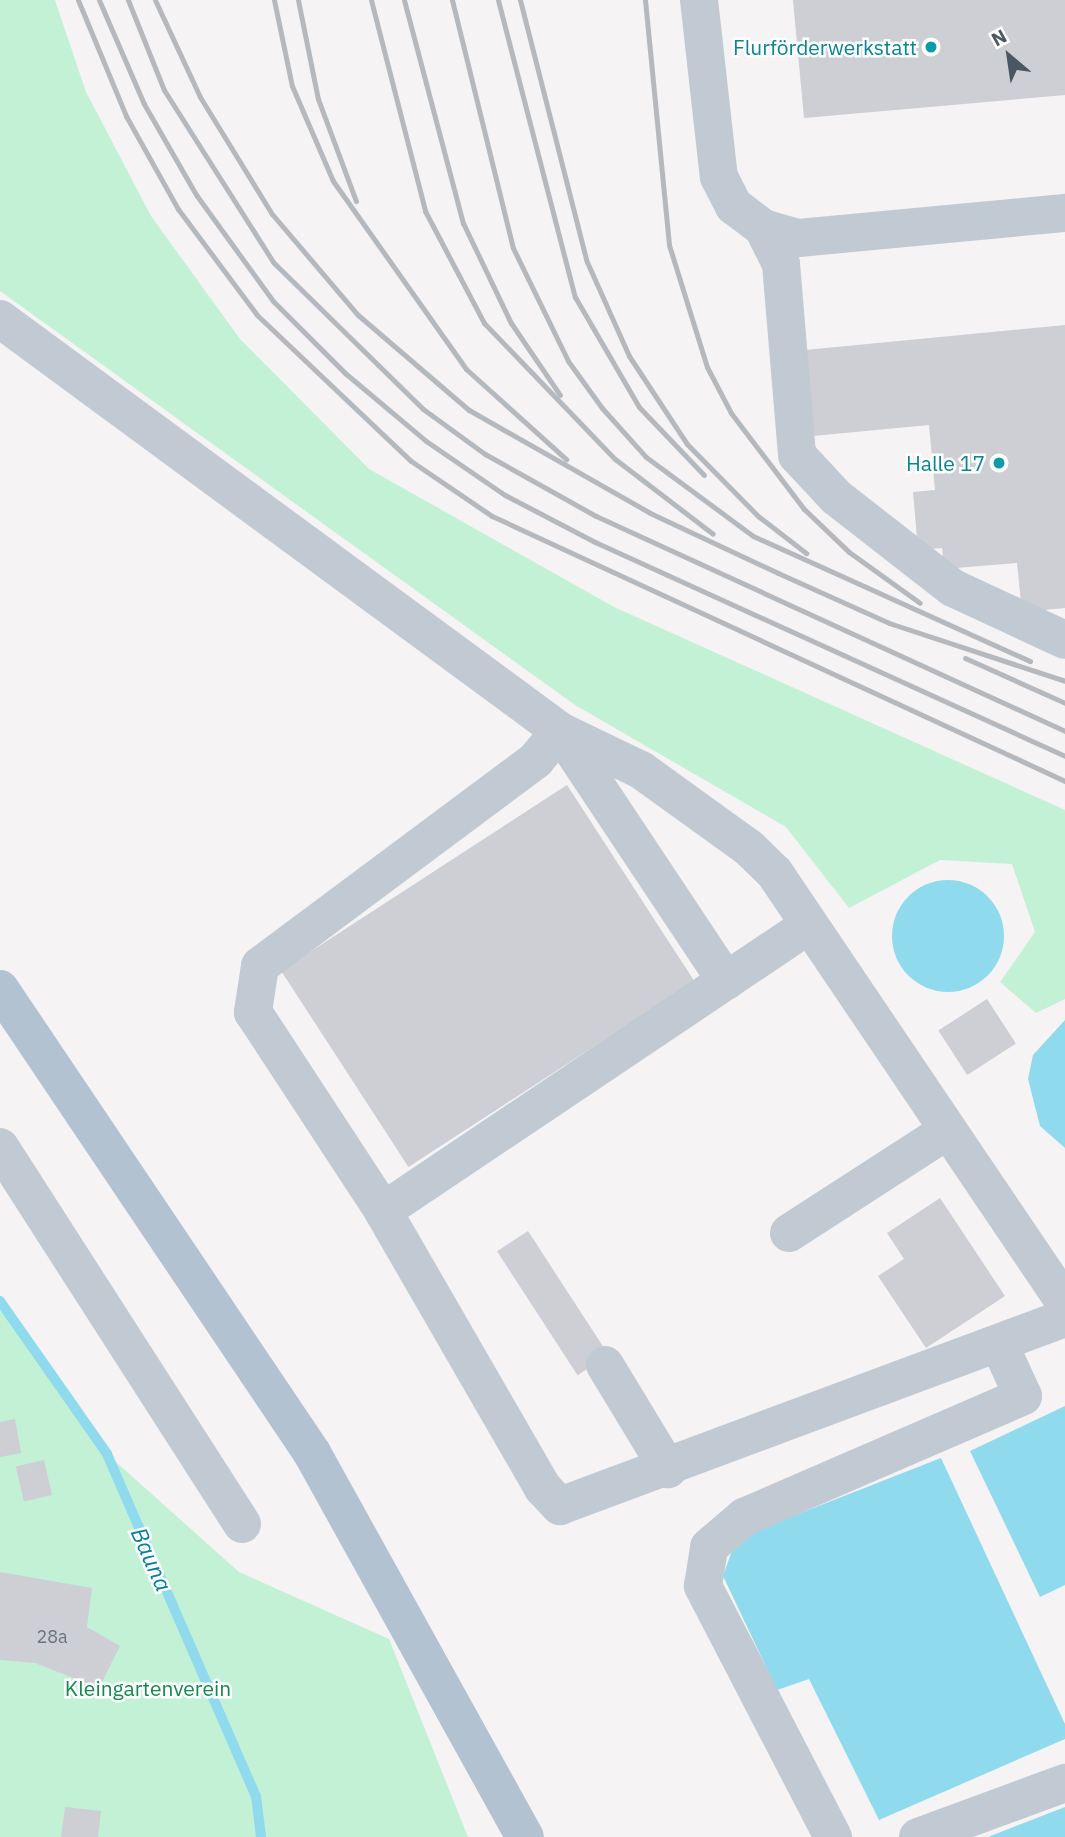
<!DOCTYPE html>
<html>
<head>
<meta charset="utf-8">
<style>
  body { margin:0 }
  #map { position:relative; width:1065px; height:1837px; overflow:hidden; background:#f5f3f3; font-family:"IBM Plex Sans",sans-serif }
  div>[style] { position:absolute }
  [style*='--x'] { left:calc(var(--x)*1px); top:calc(var(--y)*1px); width:calc(var(--w)*1px); rotate:calc(var(--a)*1deg) }
  .green>* { inset:0; background:#c3f1d5 }
  .water>* { inset:0; background:#90daee }
  .round { border-radius:50% }
  .stream>* { height:10px; margin:-5px; padding:0 5px; transform-origin:5px; border-radius:5px; background:#90daee }
  .building>* { inset:0; background:#cdcfd5; transform-origin:0 0 }
  .minor>* { height:38px; margin:-19px; padding:0 19px; transform-origin:19px; border-radius:19px; background:#c1cad2 }
  .major>* { height:38px; margin:-19px; padding:0 19px; transform-origin:19px; border-radius:19px; background:#b3c2d1 }
  .rail>* { height:5px; margin:-2.5px; padding:0 2.5px; transform-origin:2.5px; border-radius:2.5px; background:#b5b8bd }
  .dots>* { width:19px; height:19px; translate:-50% -50%; box-sizing:border-box; border:4px solid #fff; border-radius:50% }
  span { translate:-50% -50%; white-space:nowrap; text-align:center; line-height:1.15; -webkit-text-stroke:5px #fff; paint-order:stroke }
  .number-label { font-size:18px; color:#6b747e }
  .number-label span { -webkit-text-stroke-width:0 }
  .culture-label { font-size:21px; color:#0d838f }
  .right { translate:-100% -50%; text-align:right }
  .park-label { font-size:21px; color:#17864f }
  .water-label { font-size:23px; color:#0c7c9b; font-style:italic }
  .north { position:absolute; left:974px; top:21px; width:70px; height:70px; -webkit-text-stroke:5px #fff; paint-order:stroke; rotate:331deg; font-size:19px; font-weight:700; line-height:28px; text-align:center; color:#4a5661 }
  .north::after { content:''; display:block; margin:auto; width:24px; height:32px; background:#4a5661; clip-path:polygon(50% 0,100% 100%,50% 72%,0 100%) }
</style>
</head>
<body>
<div id="map">
  <div class="green">
    <div style="clip-path:polygon(0 0,55px 0,86px 92px,151px 216px,240px 339px,369px 469px,614px 607px,1065px 810px,1065px 999px,1036px 1013px,1000px 982px,1035px 932px,1012px 864px,940px 860px,849px 908px,786px 827px,575px 705px,0 291px)"></div>
    <div style="clip-path:polygon(0 1301px,107px 1454px,239px 1572px,389px 1639px,468px 1837px,0 1837px)"></div>
  </div>
  <div class="water">
    <div class="round" style="left:892px;top:880px;width:112px;height:112px"></div>
    <div style="clip-path:polygon(1065px 1020px,1065px 1148px,1040px 1126px,1028px 1079px,1033px 1055px)"></div>
    <div style="clip-path:polygon(1065px 1406px,1065px 1585px,1040px 1597px,970px 1451px)"></div>
    <div style="clip-path:polygon(941px 1458px,1065px 1724px,1065px 1739px,879px 1820px,809px 1679px,777px 1690px,723px 1576px,733px 1548px,747px 1534px)"></div>
    <div style="clip-path:polygon(1065px 1807px,1065px 1837px,988px 1837px)"></div>
  </div>
  <div class="stream">
    <div style="--x:0;--y:1301;--w:187;--a:55"></div>
    <div style="--x:107;--y:1454;--w:373;--a:66.5"></div>
    <div style="--x:256;--y:1796;--w:41;--a:83"></div>
  </div>
  <div class="building">
    <div style="clip-path:polygon(793px 0,1065px 0,1065px 95px,804px 118px)"></div>
    <div style="clip-path:polygon(1065px 325px,1065px 608px,1022px 612px,1017px 563px,944px 569px,942px 548px,918px 550px,913px 492px,935px 490px,929px 425px,813px 436px,805px 350px)"></div>
    <div style="left:567px;top:785px;width:234px;height:341px;rotate:57deg"></div>
    <div style="left:987px;top:999px;width:53px;height:58px;rotate:57deg"></div>
    <div style="clip-path:polygon(940px 1198px,1005px 1296px,926px 1348px,878px 1276px,904px 1259px,887px 1233px)"></div>
    <div style="left:528px;top:1231px;width:148px;height:37px;rotate:57deg"></div>
    <div style="clip-path:polygon(15px 1419px,21px 1453px,0 1457px,0 1422px)"></div>
    <div style="left:44px;top:1460px;width:36px;height:29px;rotate:77deg"></div>
    <div style="clip-path:polygon(0 1572px,92px 1588px,87px 1627px,120px 1646px,99px 1688px,35px 1663px,0 1660px)"></div>
    <div style="clip-path:polygon(65px 1807px,101px 1811px,98px 1837px,61px 1837px)"></div>
  </div>
  <div class="minor">
    <div style="--x:699;--y:0;--w:178;--a:83.6"></div>
    <div style="--x:719;--y:177;--w:33;--a:63"></div>
    <div style="--x:734;--y:206;--w:36;--a:37"></div>
    <div style="--x:763;--y:228;--w:37;--a:16"></div>
    <div style="--x:799;--y:238;--w:267;--a:-5.4"></div>
    <div style="--x:763;--y:228;--w:40;--a:63.4"></div>
    <div style="--x:781;--y:264;--w:192;--a:85.2"></div>
    <div style="--x:797;--y:455;--w:57;--a:47.1"></div>
    <div style="--x:836;--y:497;--w:148;--a:37.9"></div>
    <div style="--x:953;--y:588;--w:123;--a:24.9"></div>
    <div style="--x:0;--y:319;--w:695;--a:36.34"></div>
    <div style="--x:560;--y:731;--w:90;--a:25.7"></div>
    <div style="--x:641;--y:770;--w:133;--a:35.8"></div>
    <div style="--x:749;--y:848;--w:35;--a:44"></div>
    <div style="--x:774;--y:872;--w:520;--a:55.97"></div>
    <div style="--x:726;--y:981;--w:300;--a:-123.6"></div>
    <div style="--x:560;--y:731;--w:38;--a:130"></div>
    <div style="--x:536;--y:760;--w:344;--a:143.3"></div>
    <div style="--x:260;--y:966;--w:47;--a:98.7"></div>
    <div style="--x:253;--y:1012;--w:238;--a:56.8"></div>
    <div style="--x:383;--y:1211;--w:320;--a:60"></div>
    <div style="--x:543;--y:1488;--w:25;--a:47"></div>
    <div style="--x:560;--y:1506;--w:539;--a:-20.42"></div>
    <div style="--x:0;--y:1147;--w:448;--a:57.3"></div>
    <div style="--x:383;--y:1211;--w:513;--a:-33.88"></div>
    <div style="--x:789;--y:1233;--w:189;--a:-32.9"></div>
    <div style="--x:605;--y:1365;--w:122;--a:58.8"></div>
    <div style="--x:833;--y:1837;--w:283;--a:-117.4"></div>
    <div style="--x:703;--y:1586;--w:39;--a:-81"></div>
    <div style="--x:709;--y:1547;--w:46;--a:-40.6"></div>
    <div style="--x:744;--y:1517;--w:304;--a:-23.4"></div>
    <div style="--x:1023;--y:1396;--w:55;--a:-114.7"></div>
    <div style="--x:918;--y:1837;--w:157;--a:-20.2"></div>
  </div>
  <div class="major">
    <div style="--x:0;--y:989;--w:559;--a:56.08"></div>
    <div style="--x:312;--y:1453;--w:439;--a:61"></div>
  </div>
  <div class="rail">
    <div style="--x:78;--y:0;--w:126;--a:67.5"></div>
    <div style="--x:126;--y:116;--w:107;--a:60.8"></div>
    <div style="--x:178;--y:209;--w:132;--a:53.3"></div>
    <div style="--x:257;--y:315;--w:212;--a:43.5"></div>
    <div style="--x:411;--y:461;--w:98;--a:34.2"></div>
    <div style="--x:492;--y:516;--w:631;--a:24.82"></div>
    <div style="--x:99;--y:0;--w:113;--a:66.6"></div>
    <div style="--x:144;--y:104;--w:106;--a:60.1"></div>
    <div style="--x:197;--y:196;--w:130;--a:54.1"></div>
    <div style="--x:273;--y:301;--w:102;--a:45"></div>
    <div style="--x:345;--y:373;--w:106;--a:40"></div>
    <div style="--x:426;--y:441;--w:96;--a:34.4"></div>
    <div style="--x:505;--y:495;--w:102;--a:27.6"></div>
    <div style="--x:595;--y:542;--w:516;--a:24.48"></div>
    <div style="--x:128;--y:0;--w:97;--a:68.2"></div>
    <div style="--x:164;--y:90;--w:204;--a:57.6"></div>
    <div style="--x:273;--y:262;--w:210;--a:44.4"></div>
    <div style="--x:423;--y:409;--w:77;--a:36"></div>
    <div style="--x:485;--y:454;--w:127;--a:29.2"></div>
    <div style="--x:596;--y:516;--w:516;--a:24.63"></div>
    <div style="--x:155;--y:0;--w:107;--a:65.1"></div>
    <div style="--x:200;--y:97;--w:137;--a:58.4"></div>
    <div style="--x:272;--y:214;--w:133;--a:49.6"></div>
    <div style="--x:358;--y:315;--w:146;--a:40.6"></div>
    <div style="--x:469;--y:410;--w:208;--a:29.6"></div>
    <div style="--x:650;--y:513;--w:141;--a:25.1"></div>
    <div style="--x:778;--y:573;--w:122;--a:24.2"></div>
    <div style="--x:889;--y:623;--w:185;--a:18.2"></div>
    <div style="--x:274;--y:0;--w:88;--a:78.2"></div>
    <div style="--x:292;--y:86;--w:103;--a:66.7"></div>
    <div style="--x:333;--y:181;--w:230;--a:54.7"></div>
    <div style="--x:466;--y:369;--w:135;--a:42"></div>
    <div style="--x:298;--y:0;--w:101;--a:78.6"></div>
    <div style="--x:318;--y:99;--w:109;--a:69.6"></div>
    <div style="--x:371;--y:0;--w:218;--a:75.6"></div>
    <div style="--x:425;--y:211;--w:127;--a:62.2"></div>
    <div style="--x:484;--y:323;--w:189;--a:46.1"></div>
    <div style="--x:615;--y:459;--w:123;--a:37.4"></div>
    <div style="--x:404;--y:0;--w:231;--a:75.2"></div>
    <div style="--x:463;--y:223;--w:111;--a:64.4"></div>
    <div style="--x:511;--y:323;--w:87;--a:55.8"></div>
    <div style="--x:452;--y:0;--w:255;--a:76.2"></div>
    <div style="--x:513;--y:248;--w:126;--a:64"></div>
    <div style="--x:568;--y:361;--w:58;--a:54.1"></div>
    <div style="--x:602;--y:408;--w:66;--a:48.1"></div>
    <div style="--x:646;--y:457;--w:133;--a:36.4"></div>
    <div style="--x:753;--y:536;--w:304;--a:24.3"></div>
    <div style="--x:498;--y:0;--w:307;--a:75.5"></div>
    <div style="--x:575;--y:297;--w:127;--a:59.8"></div>
    <div style="--x:639;--y:407;--w:94;--a:46.3"></div>
    <div style="--x:520;--y:0;--w:270;--a:75.7"></div>
    <div style="--x:587;--y:262;--w:103;--a:65.9"></div>
    <div style="--x:629;--y:356;--w:105;--a:56.6"></div>
    <div style="--x:687;--y:444;--w:101;--a:45.4"></div>
    <div style="--x:758;--y:516;--w:61;--a:37.6"></div>
    <div style="--x:645;--y:0;--w:246;--a:84.4"></div>
    <div style="--x:669;--y:245;--w:128;--a:72.7"></div>
    <div style="--x:707;--y:367;--w:52;--a:62.4"></div>
    <div style="--x:731;--y:413;--w:121;--a:52.8"></div>
    <div style="--x:804;--y:509;--w:62;--a:43.7"></div>
    <div style="--x:849;--y:552;--w:87;--a:35.7"></div>
    <div style="--x:965;--y:658;--w:110;--a:24.2"></div>
  </div>
  <div class="dots">
    <div style="left:931px;top:47px;background:#0f9aa8"></div>
    <div style="left:999px;top:463px;background:#0f9aa8"></div>
  </div>
  <div class="number-label">
    <span style="left:52px;top:1637px">28a</span>
  </div>
  <div class="culture-label">
    <span class="right" style="left:917px;top:47px">Flurförderwerkstatt</span>
    <span class="right" style="left:985px;top:463px">Halle 17</span>
  </div>
  <div class="park-label">
    <span style="left:148px;top:1688px">Kleingartenverein</span>
  </div>
  <div class="water-label">
    <span style="left:152px;top:1559px;rotate:66deg">Bauna</span>
  </div>
  <div class="north">N</div>
</div>
</body>
</html>
